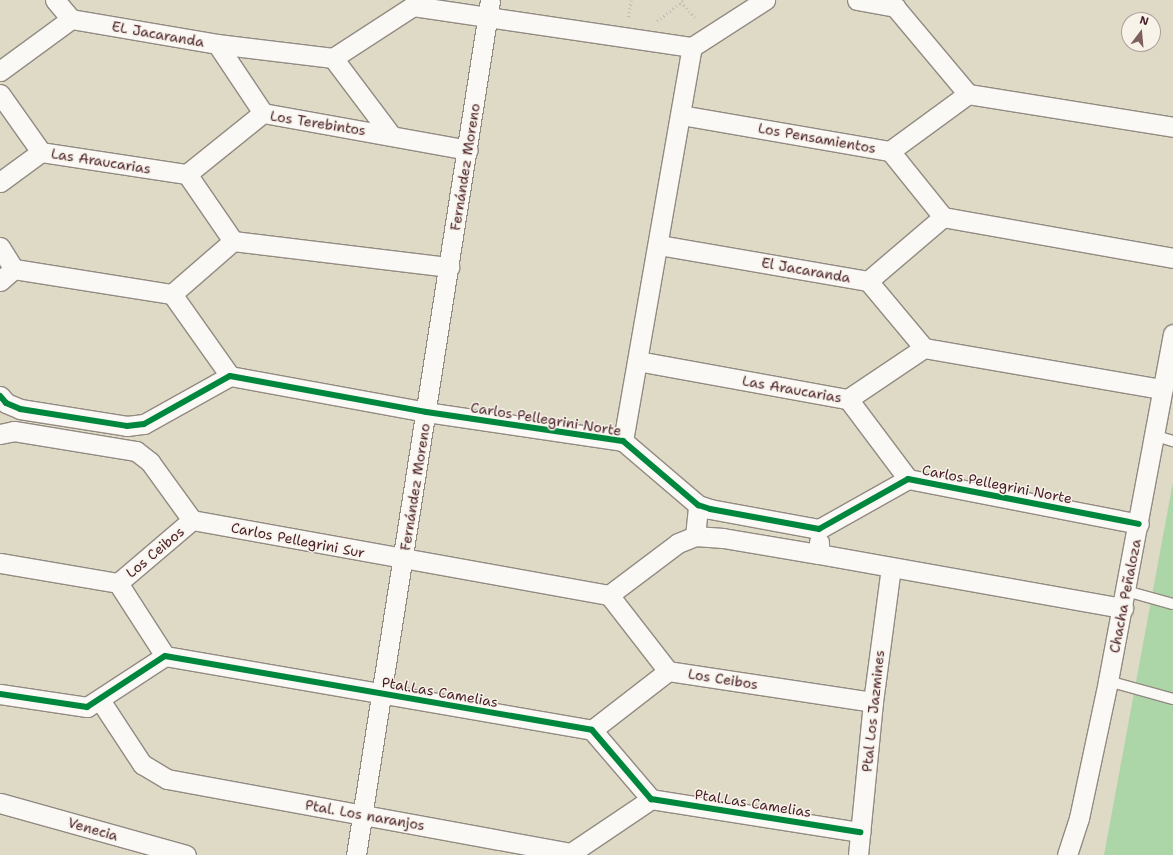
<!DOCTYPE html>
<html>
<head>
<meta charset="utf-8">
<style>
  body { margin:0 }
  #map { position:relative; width:1173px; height:855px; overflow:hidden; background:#dedac6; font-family:"Shantell Sans",sans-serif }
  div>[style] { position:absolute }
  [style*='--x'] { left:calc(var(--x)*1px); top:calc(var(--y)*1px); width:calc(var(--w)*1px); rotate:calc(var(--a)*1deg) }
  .green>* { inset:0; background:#acd5a8 }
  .path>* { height:2.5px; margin-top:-1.25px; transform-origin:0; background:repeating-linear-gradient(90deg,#c0bbb9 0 1px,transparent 0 4px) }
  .roads { filter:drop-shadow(1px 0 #938a82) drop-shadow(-1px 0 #938a82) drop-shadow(0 1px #938a82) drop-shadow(0 -1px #938a82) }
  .lane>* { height:10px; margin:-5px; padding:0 5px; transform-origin:5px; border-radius:5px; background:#faf9f6 }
  .street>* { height:19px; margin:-9.5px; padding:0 9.5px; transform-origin:9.5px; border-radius:9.5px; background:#faf9f6 }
  .cycleway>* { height:6px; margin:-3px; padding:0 3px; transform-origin:3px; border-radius:3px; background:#00873e }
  span { translate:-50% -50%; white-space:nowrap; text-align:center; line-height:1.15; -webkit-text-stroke:3px #f7f3e8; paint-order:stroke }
  .street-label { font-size:14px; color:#4a1f2b }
  .north { position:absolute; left:1121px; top:12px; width:40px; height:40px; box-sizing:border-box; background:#f7f3e8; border:1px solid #b29e9c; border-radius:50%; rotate:16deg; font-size:11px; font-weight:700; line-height:16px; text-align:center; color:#4a1f2b }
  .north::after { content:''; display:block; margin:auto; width:14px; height:18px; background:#7e6061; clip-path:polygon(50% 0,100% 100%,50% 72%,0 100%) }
</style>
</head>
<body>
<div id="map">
  <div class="green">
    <div style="clip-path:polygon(1173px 482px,1173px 855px,1104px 855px)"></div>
  </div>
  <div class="path">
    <div style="--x:681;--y:2;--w:24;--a:48"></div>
    <div style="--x:628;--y:17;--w:17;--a:-80"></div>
    <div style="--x:657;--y:21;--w:34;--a:-38"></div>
  </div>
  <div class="roads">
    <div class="lane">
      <div style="--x:1153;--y:435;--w:21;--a:17"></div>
      <div style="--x:1126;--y:591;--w:49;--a:15.5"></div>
      <div style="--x:1108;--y:681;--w:67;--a:15.5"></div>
    </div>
    <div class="street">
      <div style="--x:55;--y:0;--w:25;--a:50"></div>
      <div style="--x:857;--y:0;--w:39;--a:10"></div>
      <div style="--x:895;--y:7;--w:114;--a:50"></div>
      <div style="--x:217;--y:44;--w:83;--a:56.3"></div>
      <div style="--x:333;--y:58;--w:95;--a:-33"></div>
      <div style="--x:413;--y:6;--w:282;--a:8.4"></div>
      <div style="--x:692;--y:47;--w:87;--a:-32.8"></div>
      <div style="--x:333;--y:58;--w:96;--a:53"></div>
      <div style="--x:0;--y:71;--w:88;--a:-36.2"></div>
      <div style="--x:71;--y:19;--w:148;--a:9.7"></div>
      <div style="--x:217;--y:44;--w:117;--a:6.9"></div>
      <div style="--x:0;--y:94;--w:71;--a:54.7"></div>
      <div style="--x:681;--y:115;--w:212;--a:9.8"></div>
      <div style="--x:890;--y:151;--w:97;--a:-36.2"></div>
      <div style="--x:968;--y:94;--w:208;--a:9.1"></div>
      <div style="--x:890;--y:151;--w:85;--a:51.2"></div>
      <div style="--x:187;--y:174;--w:97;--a:-38.8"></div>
      <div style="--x:263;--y:113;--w:208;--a:10.2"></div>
      <div style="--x:187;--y:174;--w:81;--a:55.5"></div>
      <div style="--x:0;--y:182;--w:51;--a:-36.2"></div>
      <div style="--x:41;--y:152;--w:148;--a:8.6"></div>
      <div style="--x:659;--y:245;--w:212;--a:9.8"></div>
      <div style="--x:868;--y:281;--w:87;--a:50.1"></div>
      <div style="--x:0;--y:247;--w:26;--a:58"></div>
      <div style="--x:0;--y:281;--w:18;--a:-41"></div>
      <div style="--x:14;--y:269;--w:160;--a:9"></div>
      <div style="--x:868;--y:281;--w:99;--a:-40.5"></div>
      <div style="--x:943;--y:217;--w:234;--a:10.1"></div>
      <div style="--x:172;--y:294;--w:81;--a:-41"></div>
      <div style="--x:233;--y:241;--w:218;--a:6.9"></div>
      <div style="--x:172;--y:294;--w:100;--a:54.7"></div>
      <div style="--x:638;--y:361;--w:213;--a:10.3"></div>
      <div style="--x:848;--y:399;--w:100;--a:53.1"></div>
      <div style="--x:0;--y:396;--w:9;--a:49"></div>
      <div style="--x:6;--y:403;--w:15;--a:23"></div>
      <div style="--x:20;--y:409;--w:108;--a:9"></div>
      <div style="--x:127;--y:426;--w:17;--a:-7"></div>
      <div style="--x:144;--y:424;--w:98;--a:-29.2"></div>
      <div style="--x:230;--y:376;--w:199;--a:10.4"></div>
      <div style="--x:426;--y:412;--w:199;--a:8.4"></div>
      <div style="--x:623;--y:441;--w:99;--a:40.5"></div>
      <div style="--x:698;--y:505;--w:13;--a:18"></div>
      <div style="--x:710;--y:509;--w:111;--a:10.4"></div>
      <div style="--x:819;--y:529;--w:102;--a:-29.3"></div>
      <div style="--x:908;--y:479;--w:235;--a:11"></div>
      <div style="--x:848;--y:399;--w:92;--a:-33.9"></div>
      <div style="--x:924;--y:348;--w:242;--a:9.8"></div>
      <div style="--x:0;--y:434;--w:14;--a:-12"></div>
      <div style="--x:14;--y:431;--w:124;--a:9.3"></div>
      <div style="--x:136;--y:451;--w:18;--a:38"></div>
      <div style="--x:150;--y:462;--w:72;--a:54.1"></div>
      <div style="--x:192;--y:520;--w:97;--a:139.6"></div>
      <div style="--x:118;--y:583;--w:120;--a:-170.4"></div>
      <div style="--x:623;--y:441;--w:400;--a:-80.1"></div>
      <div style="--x:192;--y:520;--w:424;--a:10.2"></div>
      <div style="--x:609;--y:595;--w:86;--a:-37"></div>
      <div style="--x:678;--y:543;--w:18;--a:-22"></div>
      <div style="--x:695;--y:536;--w:28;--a:4"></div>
      <div style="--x:723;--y:538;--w:97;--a:9.5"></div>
      <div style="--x:695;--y:536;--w:31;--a:-84"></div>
      <div style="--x:819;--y:542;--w:12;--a:90"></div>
      <div style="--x:819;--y:554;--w:309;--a:10.1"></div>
      <div style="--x:118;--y:583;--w:87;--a:57.2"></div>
      <div style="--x:609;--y:595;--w:96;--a:52.2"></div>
      <div style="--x:0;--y:694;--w:88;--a:8.5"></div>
      <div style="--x:87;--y:707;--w:93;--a:-33.2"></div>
      <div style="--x:165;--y:656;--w:433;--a:9.8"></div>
      <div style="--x:592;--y:730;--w:91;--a:49.5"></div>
      <div style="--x:651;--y:799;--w:212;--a:9"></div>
      <div style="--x:100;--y:700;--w:77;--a:56.7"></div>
      <div style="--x:142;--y:764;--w:29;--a:31"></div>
      <div style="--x:167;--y:779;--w:411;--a:10.4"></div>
      <div style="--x:571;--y:853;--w:97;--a:-34"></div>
      <div style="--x:592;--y:730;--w:96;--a:-37.8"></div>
      <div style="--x:668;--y:671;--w:207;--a:8.6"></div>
      <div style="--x:0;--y:803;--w:193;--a:15.6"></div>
      <div style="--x:356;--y:855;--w:865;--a:-81.09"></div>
      <div style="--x:858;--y:855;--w:154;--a:-84.4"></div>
      <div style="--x:873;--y:702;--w:136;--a:-82.4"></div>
      <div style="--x:1067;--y:855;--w:39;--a:-72"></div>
      <div style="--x:1079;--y:818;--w:140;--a:-78"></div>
      <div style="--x:1108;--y:681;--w:353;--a:-79.4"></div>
    </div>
  </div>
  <div class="cycleway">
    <div style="--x:0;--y:396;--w:9;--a:49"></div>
    <div style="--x:6;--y:403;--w:15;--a:23"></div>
    <div style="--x:20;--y:409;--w:108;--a:9"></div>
    <div style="--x:127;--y:426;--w:17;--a:-7"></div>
    <div style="--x:144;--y:424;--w:98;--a:-29.2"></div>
    <div style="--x:230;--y:376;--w:199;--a:10.4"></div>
    <div style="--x:426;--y:412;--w:199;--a:8.4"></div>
    <div style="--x:623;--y:441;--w:99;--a:40.5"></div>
    <div style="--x:698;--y:505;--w:13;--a:18"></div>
    <div style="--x:710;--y:509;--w:111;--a:10.4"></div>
    <div style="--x:819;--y:529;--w:102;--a:-29.3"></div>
    <div style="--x:908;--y:479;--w:235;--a:11"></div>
    <div style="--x:0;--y:694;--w:88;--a:8.5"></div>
    <div style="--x:87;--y:707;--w:93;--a:-33.2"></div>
    <div style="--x:165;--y:656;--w:433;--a:9.8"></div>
    <div style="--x:592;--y:730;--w:91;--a:49.5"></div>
    <div style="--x:651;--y:799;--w:212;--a:9"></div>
  </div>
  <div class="street-label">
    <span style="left:158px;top:34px;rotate:10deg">EL Jacaranda</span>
    <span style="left:318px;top:123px;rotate:9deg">Los Terebintos</span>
    <span style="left:817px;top:138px;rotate:10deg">Los Pensamientos</span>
    <span style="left:101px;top:161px;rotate:9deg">Las Araucarias</span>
    <span style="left:465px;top:167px;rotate:-81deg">Fernández Moreno</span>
    <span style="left:806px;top:270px;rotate:10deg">El Jacaranda</span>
    <span style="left:792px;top:389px;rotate:10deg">Las Araucarias</span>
    <span style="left:546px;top:419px;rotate:9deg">Carlos Pellegrini Norte</span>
    <span style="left:997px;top:484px;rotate:11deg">Carlos Pellegrini Norte</span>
    <span style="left:415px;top:487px;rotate:-81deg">Fernández Moreno</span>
    <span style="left:298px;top:540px;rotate:11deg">Carlos Pellegrini Sur</span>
    <span style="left:155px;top:552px;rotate:-40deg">Los Ceibos</span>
    <span style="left:1125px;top:596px;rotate:-79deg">Chacha Peñaloza</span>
    <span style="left:723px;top:679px;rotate:9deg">Los Ceibos</span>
    <span style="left:440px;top:692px;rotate:10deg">Ptal.Las Camelias</span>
    <span style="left:873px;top:711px;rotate:-84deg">Ptal Los Jazmines</span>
    <span style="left:753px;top:803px;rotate:9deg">Ptal.Las Camelias</span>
    <span style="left:365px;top:815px;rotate:10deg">Ptal. Los naranjos</span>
    <span style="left:93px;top:829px;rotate:16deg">Venecia</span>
  </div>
  <div class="north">N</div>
</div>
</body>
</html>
